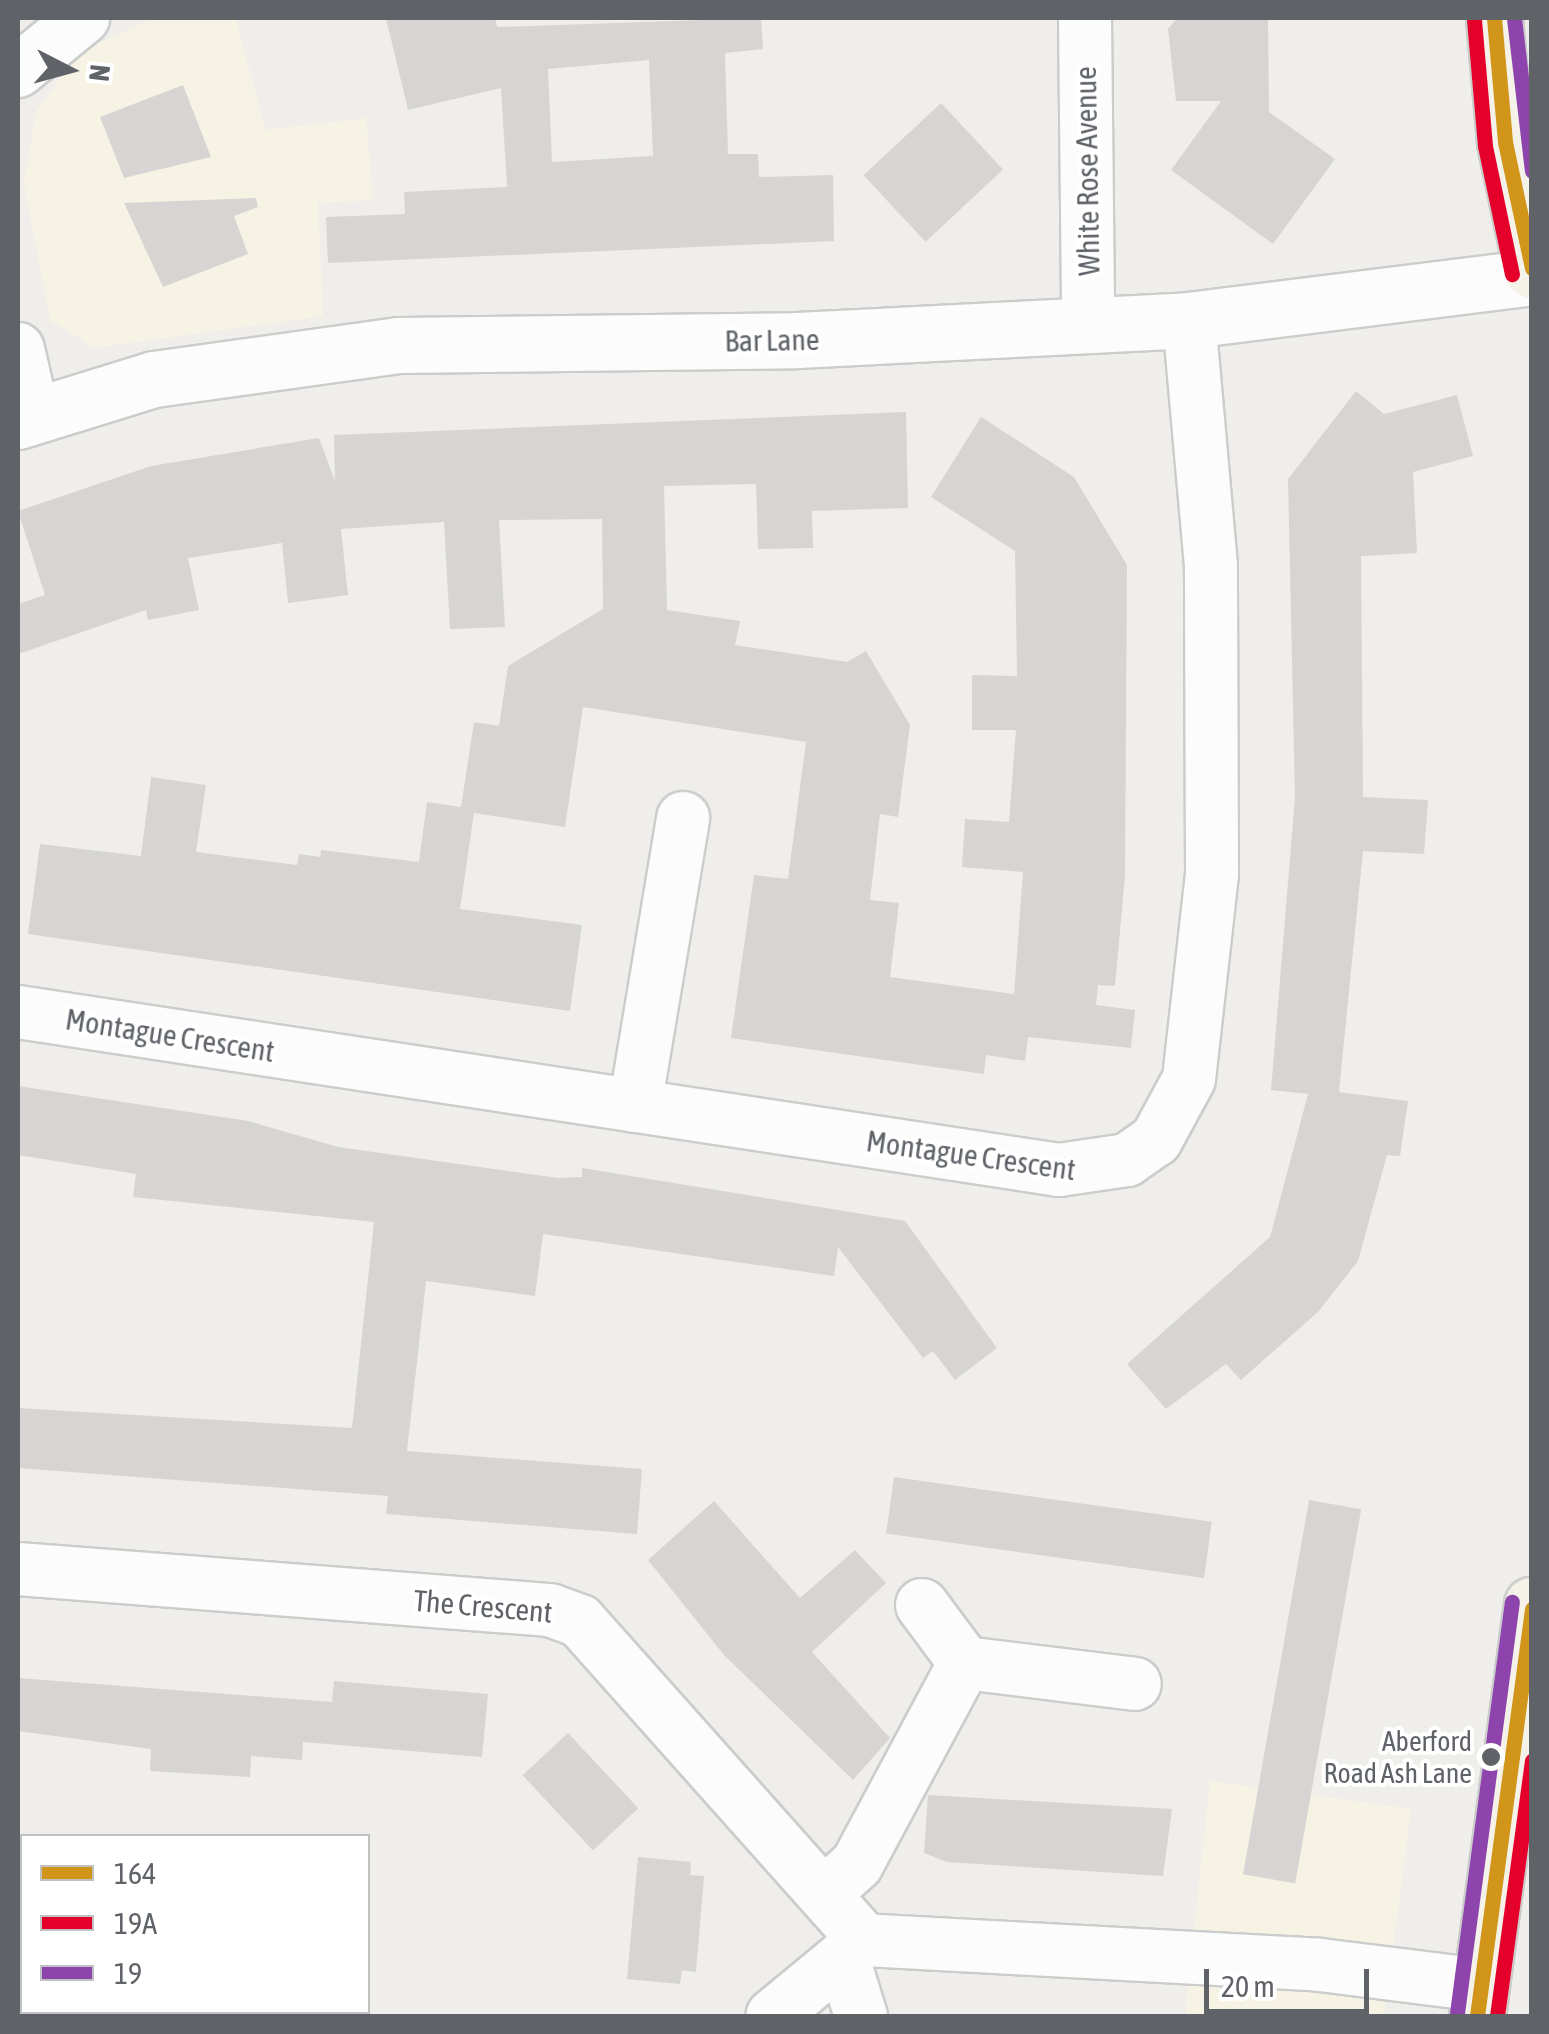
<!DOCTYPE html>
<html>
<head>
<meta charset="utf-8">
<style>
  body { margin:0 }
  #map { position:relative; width:1549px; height:2034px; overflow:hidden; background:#efeeea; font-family:"Asap Condensed",sans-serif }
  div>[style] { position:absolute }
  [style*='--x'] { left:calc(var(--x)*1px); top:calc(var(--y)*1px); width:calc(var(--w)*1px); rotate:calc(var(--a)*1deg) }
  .commercial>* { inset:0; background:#f7f3e4 }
  .building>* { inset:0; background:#d6d5d3; transform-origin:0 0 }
  .roads { filter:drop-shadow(2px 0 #cbcccc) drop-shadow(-2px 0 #cbcccc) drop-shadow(0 2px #cbcccc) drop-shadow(0 -2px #cbcccc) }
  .street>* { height:52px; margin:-26px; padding:0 26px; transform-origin:26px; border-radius:26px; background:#fdfcfc }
  .secondary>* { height:55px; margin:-27.5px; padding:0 27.5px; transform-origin:27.5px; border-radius:27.5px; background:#fdfcfc }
  .primary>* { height:55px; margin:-27.5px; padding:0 27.5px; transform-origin:27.5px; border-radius:27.5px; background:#f4f2e9 }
  .bus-1>* { height:15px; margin:-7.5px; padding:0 7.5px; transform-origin:7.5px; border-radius:7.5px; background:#d1951a }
  .bus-2>* { height:15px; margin:-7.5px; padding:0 7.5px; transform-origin:7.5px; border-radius:7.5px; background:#e4002b }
  .bus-3>* { height:15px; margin:-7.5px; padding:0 7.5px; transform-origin:7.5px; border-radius:7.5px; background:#8e44ad }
  .dots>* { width:28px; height:28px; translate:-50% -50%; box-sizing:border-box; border:5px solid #fff; border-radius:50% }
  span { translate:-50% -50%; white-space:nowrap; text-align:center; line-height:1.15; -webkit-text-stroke:8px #fff; paint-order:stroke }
  .bus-label { font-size:28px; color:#5f6368 }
  .right { translate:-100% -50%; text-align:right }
  .street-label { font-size:30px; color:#5f6368 }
  .frame { position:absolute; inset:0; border:20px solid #5f6368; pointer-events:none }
  .legend { position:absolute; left:20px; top:1834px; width:350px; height:180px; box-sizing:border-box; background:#fff; border:2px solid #bfc1c3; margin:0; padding:12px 18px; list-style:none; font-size:30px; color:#5f6368 }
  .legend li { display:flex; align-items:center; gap:20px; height:50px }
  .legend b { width:50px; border:2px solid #bfc1c3 }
  .north { position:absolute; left:20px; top:20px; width:100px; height:100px; -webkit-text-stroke:8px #fff; paint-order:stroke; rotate:96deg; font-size:28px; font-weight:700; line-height:40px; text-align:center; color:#5f6368 }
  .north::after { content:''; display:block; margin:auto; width:35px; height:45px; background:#5f6368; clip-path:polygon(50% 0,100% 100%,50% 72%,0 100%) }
  .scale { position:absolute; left:1204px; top:1969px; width:165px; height:45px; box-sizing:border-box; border:5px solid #5f6368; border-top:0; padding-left:12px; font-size:30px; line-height:35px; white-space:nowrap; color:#5f6368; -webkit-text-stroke:8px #fff; paint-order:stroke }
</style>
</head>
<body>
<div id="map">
  <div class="commercial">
    <div style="clip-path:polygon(153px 18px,236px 18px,265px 130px,366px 118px,373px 200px,318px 203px,323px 316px,94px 348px,50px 320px,24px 183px,36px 112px,78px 53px)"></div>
    <div style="clip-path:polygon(1210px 1781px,1411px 1809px,1384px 2016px,1185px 2016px)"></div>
  </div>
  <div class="building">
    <div style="clip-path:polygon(evenodd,386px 18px,495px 18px,497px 27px,761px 18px,763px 49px,725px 53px,728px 154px,758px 154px,759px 177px,833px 175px,834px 241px,328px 263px,326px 217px,405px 214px,404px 192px,507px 187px,501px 88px,408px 110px,386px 18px,649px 60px,653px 156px,552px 162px,548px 69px,649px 60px)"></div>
    <div style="clip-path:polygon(1177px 18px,1268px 18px,1269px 112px,1335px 159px,1273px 244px,1171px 170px,1221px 101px,1176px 101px,1168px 29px)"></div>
    <div style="clip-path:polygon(183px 85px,211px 157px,124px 178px,100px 117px)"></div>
    <div style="left:941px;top:103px;width:91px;height:106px;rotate:47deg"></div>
    <div style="clip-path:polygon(256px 198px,258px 207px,234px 216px,248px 254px,163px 287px,124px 203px)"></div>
    <div style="clip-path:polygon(1356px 391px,1384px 414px,1457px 395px,1473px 456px,1413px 472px,1417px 553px,1361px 556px,1363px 797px,1428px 800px,1424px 854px,1363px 851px,1339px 1092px,1408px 1101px,1400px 1156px,1387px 1155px,1358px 1261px,1318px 1312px,1241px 1380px,1226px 1364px,1166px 1409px,1127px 1364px,1270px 1237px,1308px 1094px,1271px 1090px,1295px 797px,1288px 479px)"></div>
    <div style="clip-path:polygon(906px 412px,908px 508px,812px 511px,813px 548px,758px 549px,756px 484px,664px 486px,667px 610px,740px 621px,735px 645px,847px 662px,866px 651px,910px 725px,898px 817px,880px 814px,870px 900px,899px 903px,890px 977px,1014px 994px,1023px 872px,962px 867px,965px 819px,1009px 822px,1016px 730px,972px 730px,972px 675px,1017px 676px,1015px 551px,931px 497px,981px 417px,1074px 477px,1127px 565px,1125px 876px,1115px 986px,1098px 985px,1096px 1005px,1135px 1010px,1131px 1048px,1028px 1037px,1025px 1061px,986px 1055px,984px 1074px,731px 1038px,754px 875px,788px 879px,806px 742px,583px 707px,565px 827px,474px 813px,460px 909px,582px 925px,570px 1011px,28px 934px,40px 844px,141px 856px,151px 777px,206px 785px,196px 852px,297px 865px,299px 854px,320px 857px,321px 850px,419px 862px,427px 802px,461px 807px,474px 722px,499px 726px,508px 666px,603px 609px,602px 519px,499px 520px,505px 627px,450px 629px,444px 522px,341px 529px,348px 595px,288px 603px,282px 543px,188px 558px,199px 610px,148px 620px,146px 610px,18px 654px,18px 604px,45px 595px,18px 511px,151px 466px,319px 438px,335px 481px,334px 435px)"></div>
    <div style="clip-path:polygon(18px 1086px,248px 1121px,338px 1147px,558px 1178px,582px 1177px,582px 1168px,905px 1221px,997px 1348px,955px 1380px,933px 1351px,923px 1358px,838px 1247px,834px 1276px,543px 1234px,535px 1296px,426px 1281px,407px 1451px,642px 1469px,637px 1534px,386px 1514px,388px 1496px,18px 1468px,18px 1408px,352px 1428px,374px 1222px,133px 1197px,136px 1174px,18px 1155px)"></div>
    <div style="left:894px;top:1477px;width:321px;height:57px;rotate:8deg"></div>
    <div style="left:1309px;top:1500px;width:53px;height:380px;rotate:10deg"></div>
    <div style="clip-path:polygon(714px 1501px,800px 1598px,855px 1550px,886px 1583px,812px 1652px,890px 1738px,853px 1780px,724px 1655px,648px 1560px)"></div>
    <div style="clip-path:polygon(18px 1678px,332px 1702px,334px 1681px,488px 1694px,482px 1757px,303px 1742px,302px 1760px,251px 1756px,250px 1777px,150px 1771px,151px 1749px,18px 1731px)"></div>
    <div style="left:568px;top:1733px;width:103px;height:62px;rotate:47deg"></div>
    <div style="clip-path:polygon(928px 1795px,1172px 1809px,1163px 1876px,947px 1862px,924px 1853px)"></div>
    <div style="clip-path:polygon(638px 1857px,691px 1862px,690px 1875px,704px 1876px,696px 1972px,682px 1970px,680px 1984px,627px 1979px)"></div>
  </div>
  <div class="roads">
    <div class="street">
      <div style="--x:1085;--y:18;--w:306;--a:89.4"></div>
      <div style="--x:18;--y:71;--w:84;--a:-39.2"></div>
      <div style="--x:18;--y:349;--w:68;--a:77.2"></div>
      <div style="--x:18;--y:1012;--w:1053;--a:8.63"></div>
      <div style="--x:1059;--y:1170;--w:69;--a:-8.4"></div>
      <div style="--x:1127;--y:1160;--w:35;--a:-35"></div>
      <div style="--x:1156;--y:1140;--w:69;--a:-61.6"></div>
      <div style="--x:1189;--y:1079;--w:207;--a:-83.6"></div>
      <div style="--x:1212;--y:873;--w:307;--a:-90.2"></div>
      <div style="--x:1211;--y:566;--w:247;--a:-95.1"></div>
      <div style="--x:635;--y:1106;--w:292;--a:-80.5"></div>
      <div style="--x:18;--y:1569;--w:534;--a:4.41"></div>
      <div style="--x:550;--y:1610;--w:32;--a:20"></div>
      <div style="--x:580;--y:1621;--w:427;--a:48.3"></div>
      <div style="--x:864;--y:1940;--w:119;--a:140.4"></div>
      <div style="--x:922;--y:1605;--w:72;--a:53.4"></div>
      <div style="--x:965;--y:1663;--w:171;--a:7"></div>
      <div style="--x:825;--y:1893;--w:43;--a:-42.2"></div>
      <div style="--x:857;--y:1864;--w:228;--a:-61.8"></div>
      <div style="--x:864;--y:1940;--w:457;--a:3.1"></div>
      <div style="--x:1320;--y:1965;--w:161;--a:7.1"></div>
      <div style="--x:843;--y:1958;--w:61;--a:72.8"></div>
    </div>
    <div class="secondary">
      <div style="--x:18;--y:421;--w:142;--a:-17.2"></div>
      <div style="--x:154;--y:379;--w:247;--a:-7.9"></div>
      <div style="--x:399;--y:345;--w:398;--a:-0.7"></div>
      <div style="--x:797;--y:340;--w:393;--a:-2.9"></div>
      <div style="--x:1189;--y:320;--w:346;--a:-7.1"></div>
    </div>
    <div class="primary">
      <div style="--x:1494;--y:18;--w:124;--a:84.9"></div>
      <div style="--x:1505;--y:142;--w:131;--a:78.1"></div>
      <div style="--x:1477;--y:2016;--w:415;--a:-82.4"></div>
    </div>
  </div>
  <div class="bus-1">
    <div style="--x:1494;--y:18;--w:124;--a:84.9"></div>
    <div style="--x:1505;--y:142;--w:129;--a:77.9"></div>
    <div style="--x:1477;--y:2016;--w:411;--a:-82.3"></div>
  </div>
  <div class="bus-2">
    <div style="--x:1474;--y:20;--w:126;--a:85"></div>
    <div style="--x:1485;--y:146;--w:131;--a:78.1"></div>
    <div style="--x:1497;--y:2016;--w:258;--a:-82.2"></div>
  </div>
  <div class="bus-3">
    <div style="--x:1514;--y:18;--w:154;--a:83.3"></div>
    <div style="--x:1457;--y:2013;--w:415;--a:-82.4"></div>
  </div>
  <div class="dots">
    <div style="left:1491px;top:1757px;background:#5f6368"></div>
  </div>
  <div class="bus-label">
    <span class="right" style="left:1472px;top:1757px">Aberford<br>Road Ash Lane</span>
  </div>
  <div class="street-label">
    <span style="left:1087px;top:171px;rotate:-91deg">White Rose Avenue</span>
    <span style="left:772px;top:340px;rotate:-1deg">Bar Lane</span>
    <span style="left:170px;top:1035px;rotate:9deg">Montague Crescent</span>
    <span style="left:971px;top:1155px;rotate:8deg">Montague Crescent</span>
    <span style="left:483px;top:1606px;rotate:5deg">The Crescent</span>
  </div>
  <div class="frame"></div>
  <ul class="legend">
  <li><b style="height:12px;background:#d1951a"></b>164</li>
  <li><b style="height:12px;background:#e4002b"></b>19A</li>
  <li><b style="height:12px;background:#8e44ad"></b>19</li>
  </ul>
  <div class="north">N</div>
  <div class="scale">20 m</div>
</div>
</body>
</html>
